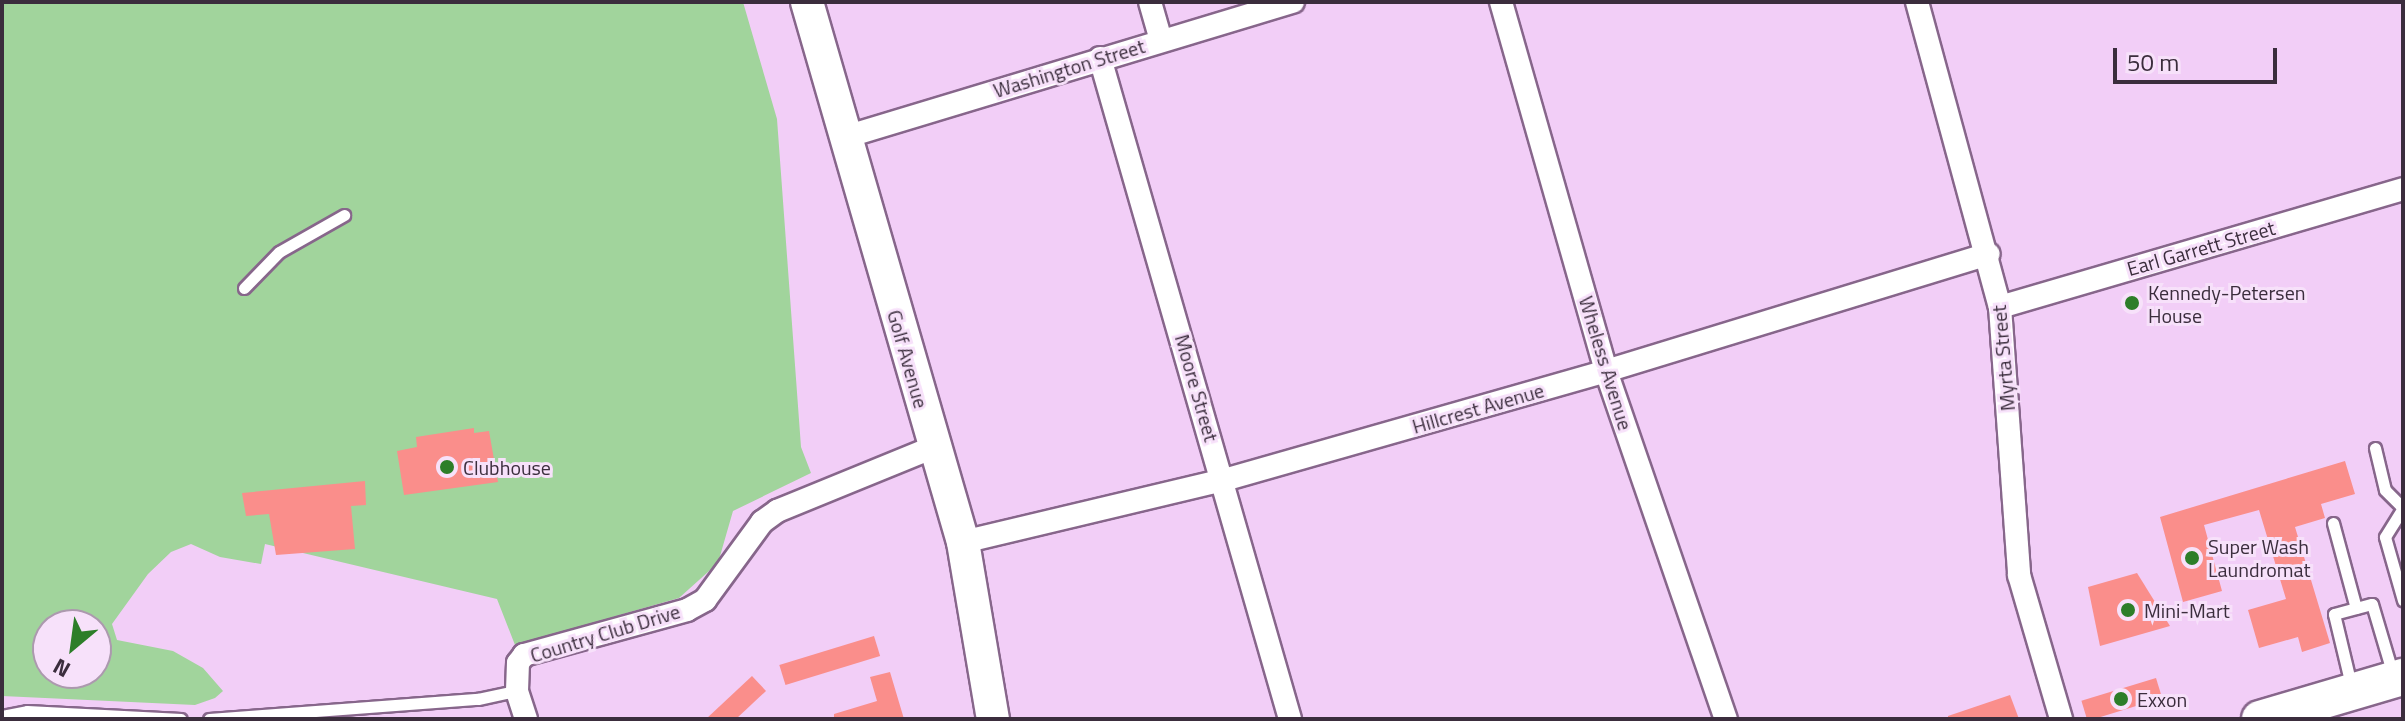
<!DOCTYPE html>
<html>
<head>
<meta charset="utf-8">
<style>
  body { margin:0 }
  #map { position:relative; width:2405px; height:721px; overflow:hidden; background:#f2cef7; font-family:"Titillium Web",sans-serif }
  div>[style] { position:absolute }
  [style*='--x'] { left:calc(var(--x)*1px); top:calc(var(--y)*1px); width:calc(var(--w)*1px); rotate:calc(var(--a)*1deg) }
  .green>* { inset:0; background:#a1d49c }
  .building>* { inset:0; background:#fa8e8b; transform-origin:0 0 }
  .roads { filter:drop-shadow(2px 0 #87668b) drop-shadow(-2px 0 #87668b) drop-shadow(0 2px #87668b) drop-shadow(0 -2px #87668b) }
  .service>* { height:11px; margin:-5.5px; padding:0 5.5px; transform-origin:5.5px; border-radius:5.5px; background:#fff }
  .minor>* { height:22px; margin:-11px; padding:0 11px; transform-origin:11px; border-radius:11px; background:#fff }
  .secondary>* { height:32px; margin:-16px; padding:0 16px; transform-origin:16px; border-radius:16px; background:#fff }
  .primary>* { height:36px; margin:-18px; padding:0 18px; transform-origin:18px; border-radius:18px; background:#fff }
  .dots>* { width:22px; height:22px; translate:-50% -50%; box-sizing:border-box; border:4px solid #f7e1fa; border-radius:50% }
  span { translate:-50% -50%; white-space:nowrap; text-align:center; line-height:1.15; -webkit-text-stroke:6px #f7e1fa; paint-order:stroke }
  .street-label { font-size:20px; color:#3b2d3d }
  .poi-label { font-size:20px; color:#3b2d3d }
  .left { translate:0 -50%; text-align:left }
  .frame { position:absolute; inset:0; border:4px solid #3b2d3d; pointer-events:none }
  .north { position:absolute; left:32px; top:609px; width:80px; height:80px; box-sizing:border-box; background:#f7e1fa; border:2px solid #ac99ae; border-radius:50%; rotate:209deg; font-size:22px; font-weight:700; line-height:32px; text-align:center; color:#3b2d3d }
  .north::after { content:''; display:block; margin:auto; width:28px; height:36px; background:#2d7e29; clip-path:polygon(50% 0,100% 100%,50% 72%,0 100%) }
  .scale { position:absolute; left:2113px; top:48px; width:164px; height:36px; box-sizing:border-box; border:4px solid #3b2d3d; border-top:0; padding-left:10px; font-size:24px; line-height:28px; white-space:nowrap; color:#3b2d3d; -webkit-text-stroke:6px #f7e1fa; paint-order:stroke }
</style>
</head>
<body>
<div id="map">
  <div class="green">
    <div style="clip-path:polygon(evenodd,2px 2px,743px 2px,777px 119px,801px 447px,811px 473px,733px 511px,718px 563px,679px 598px,515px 645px,497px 599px,265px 544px,261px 564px,220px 557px,191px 544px,171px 552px,148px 574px,112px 624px,117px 640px,173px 651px,203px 668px,223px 691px,215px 698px,195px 705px,2px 696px,2px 2px,48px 625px,96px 625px,96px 673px,48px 673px,48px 625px)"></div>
  </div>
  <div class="building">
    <div style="clip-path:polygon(474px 428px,474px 433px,489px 431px,498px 482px,404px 495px,397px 451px,417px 447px,416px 437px)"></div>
    <div style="clip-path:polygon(2345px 461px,2355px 494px,2321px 504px,2325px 518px,2295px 527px,2330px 643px,2302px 652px,2298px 637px,2259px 648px,2248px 610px,2286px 599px,2259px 510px,2204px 525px,2222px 591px,2183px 602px,2160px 517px)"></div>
    <div style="clip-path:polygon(365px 481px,366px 505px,351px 506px,355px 549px,276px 555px,269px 514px,246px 516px,242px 493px)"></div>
    <div style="clip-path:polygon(2137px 573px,2170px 626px,2100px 646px,2088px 587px)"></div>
    <div style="left:874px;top:636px;width:21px;height:99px;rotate:73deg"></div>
    <div style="clip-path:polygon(890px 672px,904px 719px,834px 719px,834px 714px,877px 701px,870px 677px)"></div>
    <div style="clip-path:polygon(752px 676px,766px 691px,736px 719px,706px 719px)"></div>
    <div style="left:2156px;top:678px;width:21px;height:78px;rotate:73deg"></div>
    <div style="clip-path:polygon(2010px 695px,2019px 719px,1948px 719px,1948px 716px)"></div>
  </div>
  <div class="roads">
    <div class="service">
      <div style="--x:244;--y:288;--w:50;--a:-45.8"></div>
      <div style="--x:279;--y:252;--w:75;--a:-29.6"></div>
      <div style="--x:2375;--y:448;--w:43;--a:76.6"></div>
      <div style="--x:2385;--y:490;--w:25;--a:45"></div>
      <div style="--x:2403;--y:508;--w:34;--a:122"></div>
      <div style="--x:2385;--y:537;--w:66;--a:74.1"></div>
      <div style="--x:2333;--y:523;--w:88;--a:74.9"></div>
      <div style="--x:2352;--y:689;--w:77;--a:-103.5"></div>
      <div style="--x:2334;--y:614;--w:39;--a:-15"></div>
      <div style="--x:2372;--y:604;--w:74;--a:73.5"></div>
      <div style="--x:2;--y:716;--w:25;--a:-11"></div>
      <div style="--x:27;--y:711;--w:154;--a:3"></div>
      <div style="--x:209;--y:719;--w:270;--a:-4.3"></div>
      <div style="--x:478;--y:699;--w:40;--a:-12"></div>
    </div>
    <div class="minor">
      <div style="--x:1150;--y:2;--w:40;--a:74"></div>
      <div style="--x:1501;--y:2;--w:384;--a:74.1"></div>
      <div style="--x:1606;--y:371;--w:368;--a:71"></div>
      <div style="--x:1917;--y:2;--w:316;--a:74.8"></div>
      <div style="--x:2000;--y:307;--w:269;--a:85.9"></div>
      <div style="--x:2019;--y:575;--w:150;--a:73.7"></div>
      <div style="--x:1100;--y:58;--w:688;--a:73.96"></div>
      <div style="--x:845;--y:137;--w:468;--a:-16.8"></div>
      <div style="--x:2000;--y:307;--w:420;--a:-16.3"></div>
      <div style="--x:963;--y:542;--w:268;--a:-13.4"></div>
      <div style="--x:1224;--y:480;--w:397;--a:-15.9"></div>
      <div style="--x:1606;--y:371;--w:400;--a:-17"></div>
      <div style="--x:526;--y:719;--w:29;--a:-108"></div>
      <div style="--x:517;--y:691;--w:28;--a:-88"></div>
      <div style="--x:518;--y:663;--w:10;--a:-53"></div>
      <div style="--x:524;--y:655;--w:169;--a:-15.4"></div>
      <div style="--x:687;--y:610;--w:21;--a:-29"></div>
      <div style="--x:705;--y:600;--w:97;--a:-53.8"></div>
      <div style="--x:762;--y:522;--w:19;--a:-36"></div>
      <div style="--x:777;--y:511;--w:170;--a:-22.2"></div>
    </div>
    <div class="secondary">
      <div style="--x:807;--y:2;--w:562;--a:73.89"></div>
      <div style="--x:963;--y:542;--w:180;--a:80.4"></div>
    </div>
    <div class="primary">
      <div style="--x:2260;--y:719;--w:149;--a:-16.4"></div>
    </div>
  </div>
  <div class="dots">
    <div style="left:2132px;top:303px;background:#2d7e29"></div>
    <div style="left:447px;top:467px;background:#2d7e29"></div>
    <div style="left:2192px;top:558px;background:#2d7e29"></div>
    <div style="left:2128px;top:610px;background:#2d7e29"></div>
    <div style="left:2121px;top:699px;background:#2d7e29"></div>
  </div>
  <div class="street-label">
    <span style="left:1069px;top:68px;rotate:-17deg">Washington Street</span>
    <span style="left:2201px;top:248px;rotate:-16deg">Earl Garrett Street</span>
    <span style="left:2003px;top:358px;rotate:-95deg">Myrta Street</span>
    <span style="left:908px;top:359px;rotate:74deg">Golf Avenue</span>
    <span style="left:1606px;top:363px;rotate:73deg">Wheless Avenue</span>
    <span style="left:1197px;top:388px;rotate:74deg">Moore Street</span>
    <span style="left:1478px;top:408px;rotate:-16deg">Hillcrest Avenue</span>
    <span style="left:605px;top:633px;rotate:-17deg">Country Club Drive</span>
  </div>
  <div class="poi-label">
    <span class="left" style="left:2148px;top:304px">Kennedy-Petersen<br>House</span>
    <span class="left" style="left:463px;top:467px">Clubhouse</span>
    <span class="left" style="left:2208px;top:558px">Super Wash<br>Laundromat</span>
    <span class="left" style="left:2144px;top:610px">Mini-Mart</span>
    <span class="left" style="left:2137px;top:699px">Exxon</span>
  </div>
  <div class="frame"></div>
  <div class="north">N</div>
  <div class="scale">50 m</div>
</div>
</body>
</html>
